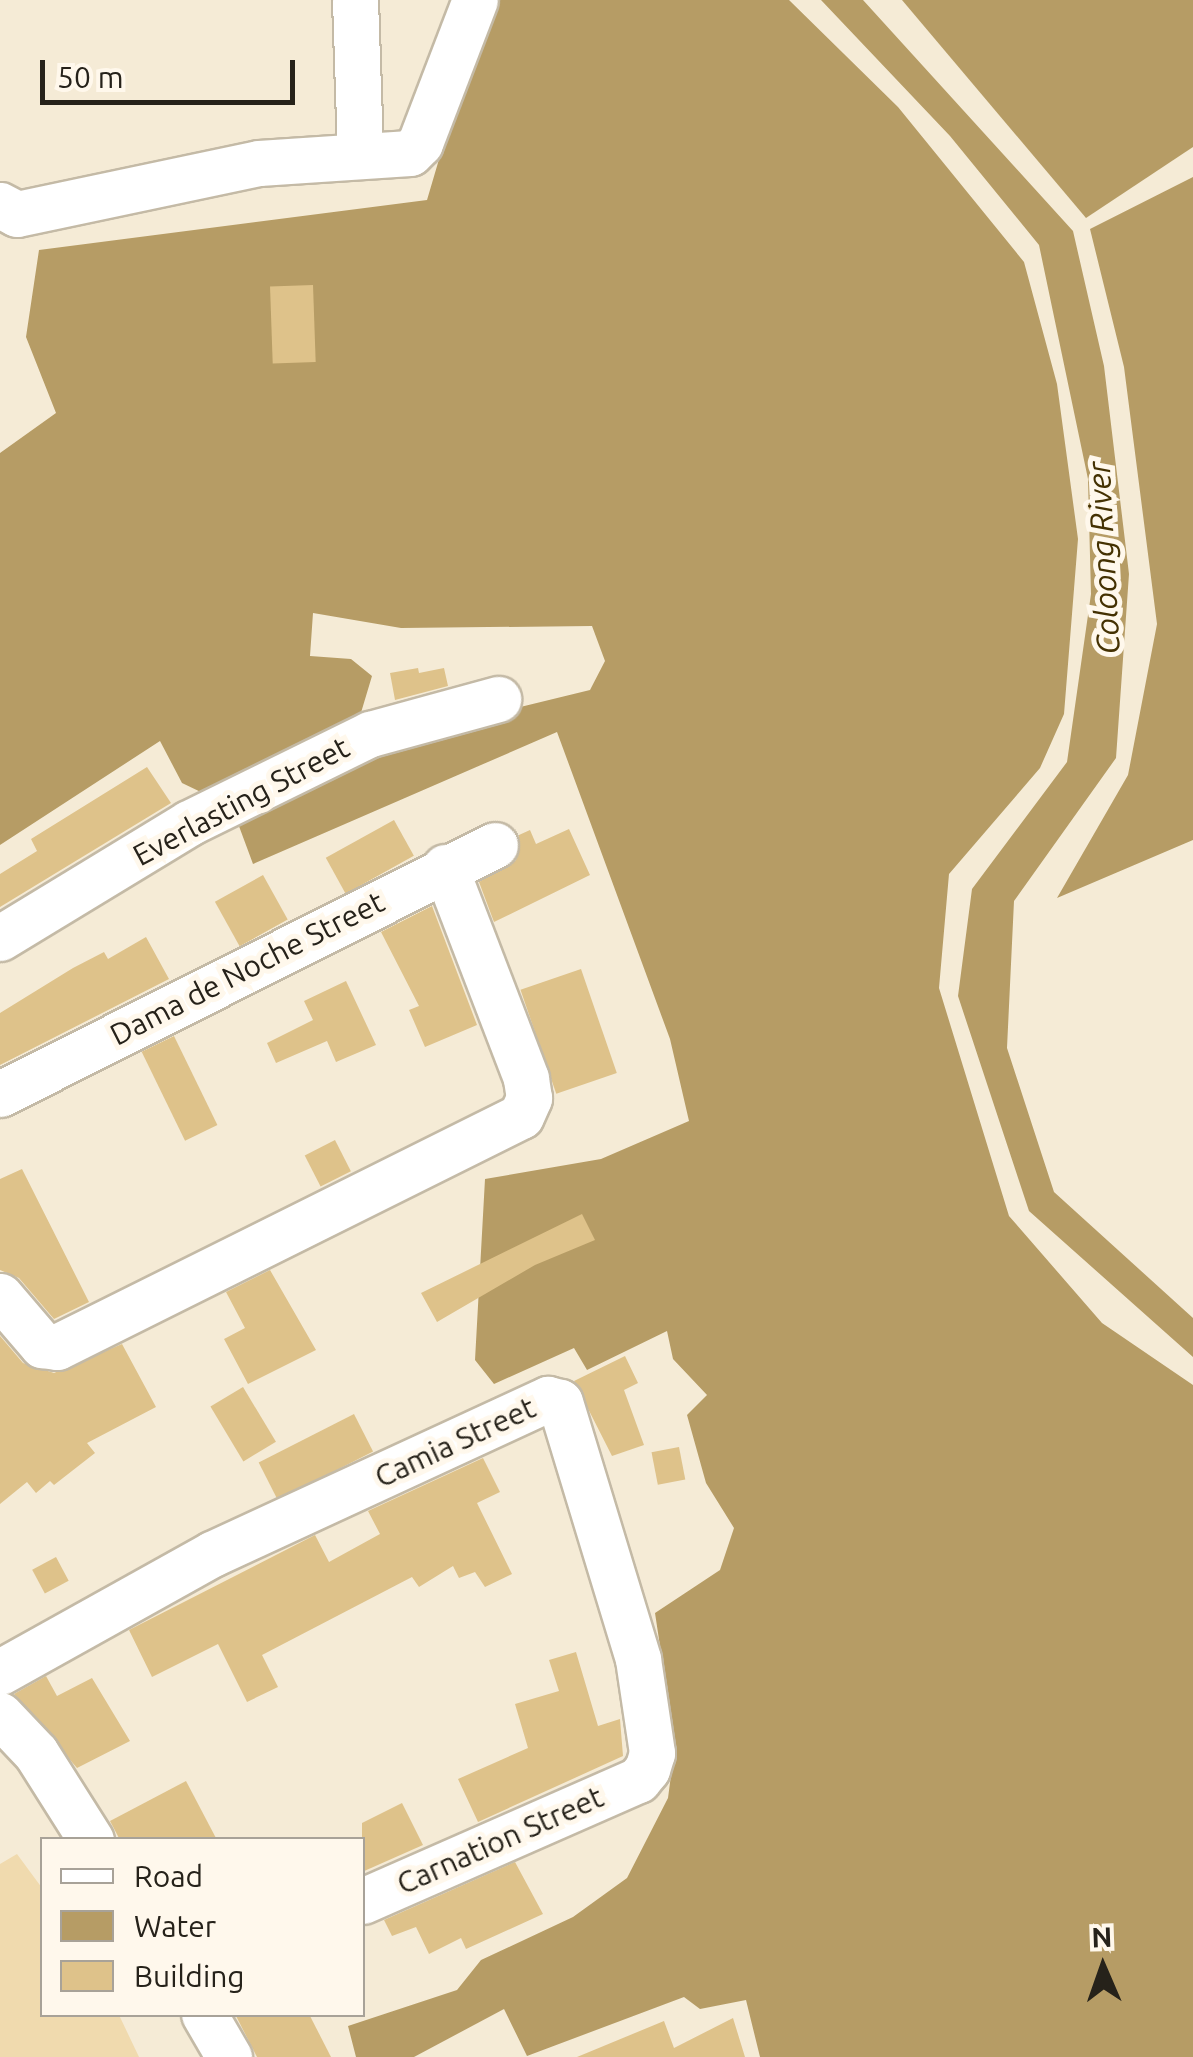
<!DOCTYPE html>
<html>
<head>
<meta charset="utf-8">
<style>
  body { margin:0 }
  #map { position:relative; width:1193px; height:2057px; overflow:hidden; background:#f5ebd6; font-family:Ubuntu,sans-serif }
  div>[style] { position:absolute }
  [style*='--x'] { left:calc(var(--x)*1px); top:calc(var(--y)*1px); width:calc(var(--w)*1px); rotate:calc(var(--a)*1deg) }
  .green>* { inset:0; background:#f0daae }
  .water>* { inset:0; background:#b69c65 }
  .building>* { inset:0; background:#dec28a; transform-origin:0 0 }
  .roads { filter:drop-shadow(2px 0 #c4baa6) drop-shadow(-2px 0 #c4baa6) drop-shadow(0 2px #c4baa6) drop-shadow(0 -2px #c4baa6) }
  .minor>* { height:45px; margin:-22.5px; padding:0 22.5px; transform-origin:22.5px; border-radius:22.5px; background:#fff }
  span { translate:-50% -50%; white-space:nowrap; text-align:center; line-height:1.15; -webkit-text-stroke:10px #fff8ec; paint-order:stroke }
  .street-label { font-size:30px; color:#26221a }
  .water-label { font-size:32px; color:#443102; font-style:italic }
  .legend { position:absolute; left:40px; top:1837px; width:325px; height:180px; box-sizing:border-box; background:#fff8ec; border:2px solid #a8a298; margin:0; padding:12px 18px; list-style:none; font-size:30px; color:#26221a }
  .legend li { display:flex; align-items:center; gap:20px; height:50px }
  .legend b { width:50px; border:2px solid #a8a298 }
  .north { position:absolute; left:1053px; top:1917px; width:100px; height:100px; -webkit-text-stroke:8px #fff8ec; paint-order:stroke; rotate:358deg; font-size:28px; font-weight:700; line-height:40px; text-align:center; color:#26221a }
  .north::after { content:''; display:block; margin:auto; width:35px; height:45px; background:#26221a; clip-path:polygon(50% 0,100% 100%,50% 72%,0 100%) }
  .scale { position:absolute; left:40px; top:60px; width:255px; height:45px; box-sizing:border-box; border:5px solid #26221a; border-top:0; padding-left:12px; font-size:30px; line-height:35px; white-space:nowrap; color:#26221a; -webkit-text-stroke:8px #fff8ec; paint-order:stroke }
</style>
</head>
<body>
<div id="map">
  <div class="green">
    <div style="clip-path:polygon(17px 1854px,42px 1888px,42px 2014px,119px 2015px,139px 2057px,0 2057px,0 1864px)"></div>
  </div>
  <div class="water">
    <div style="clip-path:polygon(496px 0,789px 0,898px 107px,1024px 262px,1057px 384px,1078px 539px,1064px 714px,1040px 768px,949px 874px,939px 988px,1009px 1216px,1102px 1323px,1193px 1385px,1193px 2057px,760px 2057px,746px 2000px,700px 2009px,684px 1997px,527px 2056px,504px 2009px,414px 2057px,356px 2057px,348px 2026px,457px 1990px,481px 1960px,573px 1917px,627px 1878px,668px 1798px,675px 1745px,655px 1613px,720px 1570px,734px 1528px,706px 1483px,687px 1415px,707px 1395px,673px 1359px,667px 1331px,587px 1370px,574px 1348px,494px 1384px,475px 1360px,485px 1179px,601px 1159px,689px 1121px,670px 1039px,557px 732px,253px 864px,233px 810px,414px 733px,590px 690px,605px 661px,592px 626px,401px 628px,313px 613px,310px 656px,351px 659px,372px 676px,357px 726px,205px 794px,182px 783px,160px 741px,0 845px,0 453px,56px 413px,26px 337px,39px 250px,427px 200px,473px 44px)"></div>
    <div style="clip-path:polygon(821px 0,863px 0,1073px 231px,1104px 366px,1129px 574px,1116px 758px,1014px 901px,1007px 1048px,1054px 1192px,1193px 1318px,1193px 1357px,1029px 1211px,958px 996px,972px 889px,1067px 762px,1091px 594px,1088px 479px,1039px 245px,950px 136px)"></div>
    <div style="clip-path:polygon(902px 0,1193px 0,1193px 147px,1086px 218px)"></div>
    <div style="clip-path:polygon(1193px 177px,1193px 840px,1057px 898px,1128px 775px,1157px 624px,1124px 367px,1090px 229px)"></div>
  </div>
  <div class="building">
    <div style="left:313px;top:285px;width:77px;height:43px;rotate:88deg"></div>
    <div style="clip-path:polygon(418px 668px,419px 673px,444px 668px,448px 686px,395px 700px,390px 673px)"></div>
    <div style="clip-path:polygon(147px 767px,171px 803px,0 907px,0 874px,37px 851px,31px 839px)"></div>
    <div style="left:394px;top:820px;width:41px;height:78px;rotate:61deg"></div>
    <div style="clip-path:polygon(569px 829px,590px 875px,494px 922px,479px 882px,516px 860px,519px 835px,530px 830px,536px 844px)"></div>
    <div style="left:263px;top:875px;width:51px;height:55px;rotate:61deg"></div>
    <div style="clip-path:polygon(432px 906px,477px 1025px,425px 1047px,409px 1010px,419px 1006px,381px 932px)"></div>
    <div style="clip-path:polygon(146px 937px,169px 979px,0 1065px,0 1013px,73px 968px,104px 952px,108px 959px)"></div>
    <div style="left:581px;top:969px;width:110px;height:64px;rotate:71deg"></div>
    <div style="clip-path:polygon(346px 981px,376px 1045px,336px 1062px,327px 1041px,276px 1063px,267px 1043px,313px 1020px,304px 1001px)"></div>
    <div style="left:174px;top:1036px;width:99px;height:36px;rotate:64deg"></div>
    <div style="left:335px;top:1140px;width:35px;height:34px;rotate:63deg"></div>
    <div style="clip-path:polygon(22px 1169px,89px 1302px,54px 1319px,19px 1278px,0 1270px,0 1179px)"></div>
    <div style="clip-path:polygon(582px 1214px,595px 1240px,535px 1265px,437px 1322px,421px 1293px)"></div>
    <div style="clip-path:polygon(270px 1270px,316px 1350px,248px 1384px,224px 1339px,245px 1328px,226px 1292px)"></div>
    <div style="clip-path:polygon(0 1336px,23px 1363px,54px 1373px,122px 1344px,156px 1407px,87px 1443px,95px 1453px,54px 1485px,50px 1481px,36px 1493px,27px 1482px,0 1504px)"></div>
    <div style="clip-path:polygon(625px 1356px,638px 1383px,624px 1390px,644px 1445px,612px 1456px,574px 1381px)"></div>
    <div style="left:243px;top:1387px;width:64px;height:38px;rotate:59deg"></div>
    <div style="left:354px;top:1414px;width:42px;height:107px;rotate:63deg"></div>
    <div style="left:679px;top:1447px;width:33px;height:28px;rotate:79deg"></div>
    <div style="clip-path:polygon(483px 1458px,500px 1492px,477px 1503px,512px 1574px,485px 1587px,475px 1572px,459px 1578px,453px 1566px,419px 1587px,412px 1577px,262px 1655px,278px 1687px,247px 1702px,218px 1644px,152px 1677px,129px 1630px,315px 1535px,329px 1562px,380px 1534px,368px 1511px)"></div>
    <div style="left:56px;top:1557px;width:27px;height:27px;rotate:62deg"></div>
    <div style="clip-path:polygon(576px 1652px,598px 1726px,620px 1719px,623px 1756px,478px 1822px,458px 1779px,528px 1748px,515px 1704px,559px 1691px,549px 1660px)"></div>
    <div style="clip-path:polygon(46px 1676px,57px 1696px,92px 1678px,130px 1741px,77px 1768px,14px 1694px)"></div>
    <div style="clip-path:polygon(186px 1781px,217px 1840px,120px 1840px,110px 1821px)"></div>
    <div style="clip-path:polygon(402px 1803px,423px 1845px,362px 1872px,362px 1823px)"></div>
    <div style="clip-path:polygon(515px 1862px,543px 1914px,466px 1949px,461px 1938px,429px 1954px,416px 1927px,392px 1936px,384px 1920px)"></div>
    <div style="clip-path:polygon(235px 2014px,309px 2014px,331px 2057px,257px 2057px)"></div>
    <div style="clip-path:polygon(733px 2018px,745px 2057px,577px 2057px,664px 2021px,674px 2048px)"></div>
  </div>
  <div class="roads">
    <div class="minor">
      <div style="--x:355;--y:0;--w:154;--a:88.1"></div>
      <div style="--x:0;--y:205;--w:19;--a:28"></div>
      <div style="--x:17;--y:214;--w:247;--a:-11.9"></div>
      <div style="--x:259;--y:163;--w:151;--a:-3.8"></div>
      <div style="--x:410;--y:153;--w:14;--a:-45"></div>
      <div style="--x:420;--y:143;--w:153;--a:-69"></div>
      <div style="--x:0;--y:938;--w:221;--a:-31.3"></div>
      <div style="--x:189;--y:823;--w:202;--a:-26.2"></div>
      <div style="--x:370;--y:734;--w:133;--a:-15.3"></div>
      <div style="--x:0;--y:1094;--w:554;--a:-26.7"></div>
      <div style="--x:0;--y:1296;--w:65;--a:49.4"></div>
      <div style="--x:42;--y:1345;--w:15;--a:8"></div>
      <div style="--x:57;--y:1347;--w:518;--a:-26.47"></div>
      <div style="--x:521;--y:1116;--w:20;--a:-66"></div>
      <div style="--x:529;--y:1098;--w:20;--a:-99"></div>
      <div style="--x:526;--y:1078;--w:226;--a:-111"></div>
      <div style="--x:0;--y:1672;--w:243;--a:-29.1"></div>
      <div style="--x:212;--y:1554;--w:370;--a:-24.8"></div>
      <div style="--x:548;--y:1399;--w:12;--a:14"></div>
      <div style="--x:560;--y:1402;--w:269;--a:73.1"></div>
      <div style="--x:638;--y:1659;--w:95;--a:81.5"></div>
      <div style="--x:652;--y:1753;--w:17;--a:107"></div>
      <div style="--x:647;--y:1769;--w:14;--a:129"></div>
      <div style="--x:638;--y:1780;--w:301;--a:156.3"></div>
      <div style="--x:0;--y:1715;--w:52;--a:46.5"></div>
      <div style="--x:36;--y:1753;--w:103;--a:57.7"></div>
      <div style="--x:204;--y:2014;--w:50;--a:59.8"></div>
    </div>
  </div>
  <div class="street-label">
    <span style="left:241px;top:801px;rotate:-28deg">Everlasting Street</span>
    <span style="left:247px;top:968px;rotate:-27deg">Dama de Noche Street</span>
    <span style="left:455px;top:1442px;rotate:-25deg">Camia Street</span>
    <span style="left:500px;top:1840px;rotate:-24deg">Carnation Street</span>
  </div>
  <div class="water-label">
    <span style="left:1103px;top:558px;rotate:-93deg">Coloong River</span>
  </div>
  <ul class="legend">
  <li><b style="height:12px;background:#fff"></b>Road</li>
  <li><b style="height:28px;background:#b69c65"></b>Water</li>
  <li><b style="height:28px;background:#dec28a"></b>Building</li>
  </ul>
  <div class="north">N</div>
  <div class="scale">50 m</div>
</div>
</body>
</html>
